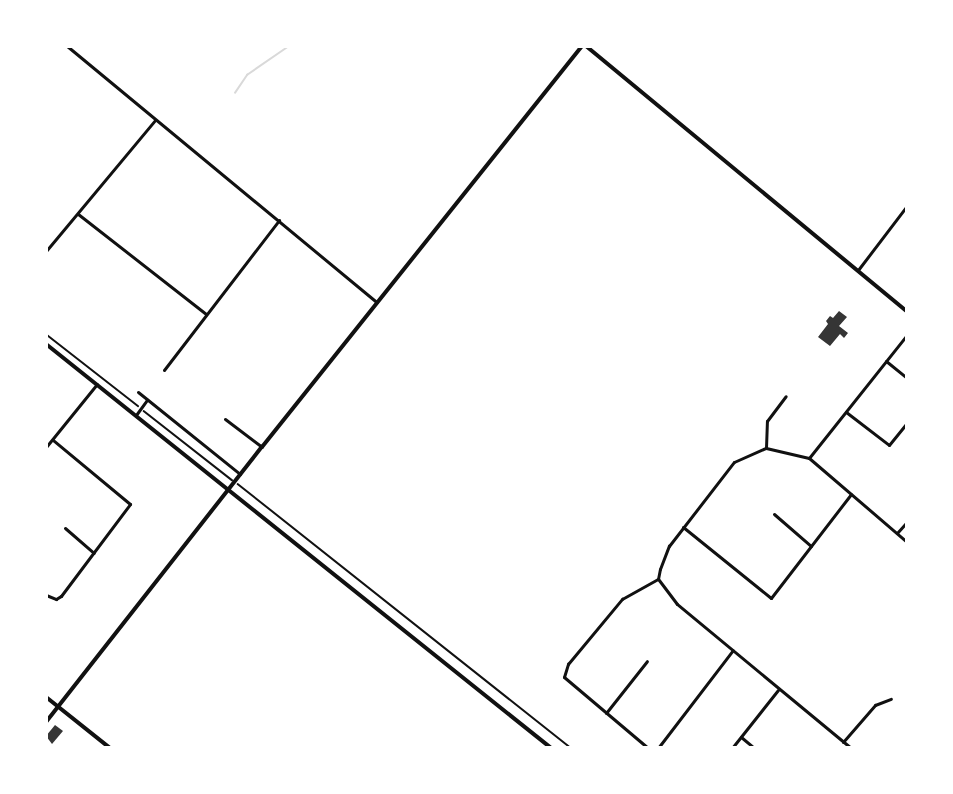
<!DOCTYPE html>
<html>
<head>
<meta charset="utf-8">
<style>
  body { margin:0 }
  #map { position:relative; width:953px; height:794px; overflow:hidden; background:#fff; font-family:Manrope,sans-serif }
  div>[style] { position:absolute }
  [style*='--x'] { left:calc(var(--x)*1px); top:calc(var(--y)*1px); width:calc(var(--w)*1px); rotate:calc(var(--a)*1deg) }
  .stream>* { height:1.5px; margin:-0.75px; padding:0 0.75px; transform-origin:0.75px; border-radius:0.75px; background:#d9d9d9 }
  .building>* { inset:0; background:#353535 }
  .path>* { height:1.5px; margin:-0.75px; padding:0 0.75px; transform-origin:0.75px; border-radius:0.75px; background:#111 }
  .minor>* { height:3px; margin:-1.5px; padding:0 1.5px; transform-origin:1.5px; border-radius:1.5px; background:#111 }
  .tertiary>* { height:4px; margin:-2px; padding:0 2px; transform-origin:2px; border-radius:2px; background:#111 }
  .secondary>* { height:4px; margin:-2px; padding:0 2px; transform-origin:2px; border-radius:2px; background:#111 }
  span { translate:-50% -50%; white-space:nowrap; text-align:center; line-height:1.15; -webkit-text-stroke:6px #fff; paint-order:stroke }
  .frame { position:absolute; inset:0; border:48px solid #fff; pointer-events:none }
</style>
</head>
<body>
<div id="map">
  <div class="stream">
    <div style="--x:235;--y:93;--w:22;--a:-56"></div>
    <div style="--x:247;--y:75;--w:51;--a:-34.6"></div>
  </div>
  <div class="building">
    <div style="clip-path:polygon(839px 311px,847px 317px,839px 326px,848px 333px,844px 338px,840px 334px,830px 346px,818px 337px,828px 324px,826px 321px,830px 316px,833px 318px)"></div>
    <div style="clip-path:polygon(55px 725px,63px 731px,52px 744px,46px 736px)"></div>
  </div>
  <div class="path">
    <div style="--x:46;--y:334;--w:117;--a:38"></div>
    <div style="--x:144;--y:411;--w:112;--a:38.1"></div>
    <div style="--x:238;--y:484;--w:425;--a:38.4"></div>
  </div>
  <div class="minor">
    <div style="--x:67;--y:46;--w:402;--a:39.6"></div>
    <div style="--x:78;--y:214;--w:162;--a:38"></div>
    <div style="--x:46;--y:251;--w:170;--a:-50.2"></div>
    <div style="--x:858;--y:270;--w:79;--a:-52.7"></div>
    <div style="--x:886;--y:361;--w:26;--a:39"></div>
    <div style="--x:164;--y:370;--w:189;--a:-52.5"></div>
    <div style="--x:138;--y:392;--w:131;--a:38.8"></div>
    <div style="--x:846;--y:412;--w:54;--a:37.5"></div>
    <div style="--x:889;--y:445;--w:27;--a:-51"></div>
    <div style="--x:136;--y:415;--w:19;--a:-54"></div>
    <div style="--x:225;--y:419;--w:46;--a:37.1"></div>
    <div style="--x:46;--y:447;--w:81;--a:-51"></div>
    <div style="--x:766;--y:448;--w:27;--a:-88"></div>
    <div style="--x:767;--y:421;--w:31;--a:-53"></div>
    <div style="--x:809;--y:458;--w:156;--a:-51.5"></div>
    <div style="--x:774;--y:514;--w:49;--a:40.9"></div>
    <div style="--x:683;--y:527;--w:113;--a:38.9"></div>
    <div style="--x:771;--y:598;--w:131;--a:-52.4"></div>
    <div style="--x:65;--y:528;--w:38;--a:41"></div>
    <div style="--x:897;--y:533;--w:13;--a:-48"></div>
    <div style="--x:46;--y:595;--w:11;--a:22"></div>
    <div style="--x:56;--y:599;--w:6;--a:-31"></div>
    <div style="--x:61;--y:596;--w:115;--a:-53.1"></div>
    <div style="--x:130;--y:504;--w:100;--a:-140.3"></div>
    <div style="--x:606;--y:713;--w:66;--a:-51.7"></div>
    <div style="--x:741;--y:737;--w:17;--a:40"></div>
    <div style="--x:843;--y:742;--w:49;--a:-49.1"></div>
    <div style="--x:875;--y:705;--w:17;--a:-21"></div>
    <div style="--x:648;--y:748;--w:110;--a:-139.8"></div>
    <div style="--x:564;--y:677;--w:14;--a:-73"></div>
    <div style="--x:568;--y:664;--w:85;--a:-50.3"></div>
    <div style="--x:622;--y:599;--w:41;--a:-29.1"></div>
    <div style="--x:658;--y:748;--w:123;--a:-52.6"></div>
    <div style="--x:732;--y:748;--w:74;--a:-51.6"></div>
    <div style="--x:851;--y:748;--w:226;--a:-140.4"></div>
    <div style="--x:677;--y:604;--w:31;--a:-127"></div>
    <div style="--x:658;--y:579;--w:10;--a:-79"></div>
    <div style="--x:660;--y:569;--w:25;--a:-69"></div>
    <div style="--x:669;--y:546;--w:106;--a:-52.3"></div>
    <div style="--x:734;--y:462;--w:35;--a:-24"></div>
    <div style="--x:766;--y:448;--w:44;--a:13.1"></div>
    <div style="--x:809;--y:458;--w:128;--a:40.6"></div>
  </div>
  <div class="tertiary">
    <div style="--x:586;--y:46;--w:415;--a:39.6"></div>
    <div style="--x:46;--y:344;--w:647;--a:38.66"></div>
    <div style="--x:46;--y:722;--w:350;--a:-51.9"></div>
    <div style="--x:262;--y:447;--w:513;--a:-51.41"></div>
  </div>
  <div class="secondary">
    <div style="--x:46;--y:697;--w:82;--a:38.6"></div>
  </div>
  <div class="frame"></div>
</div>
</body>
</html>
